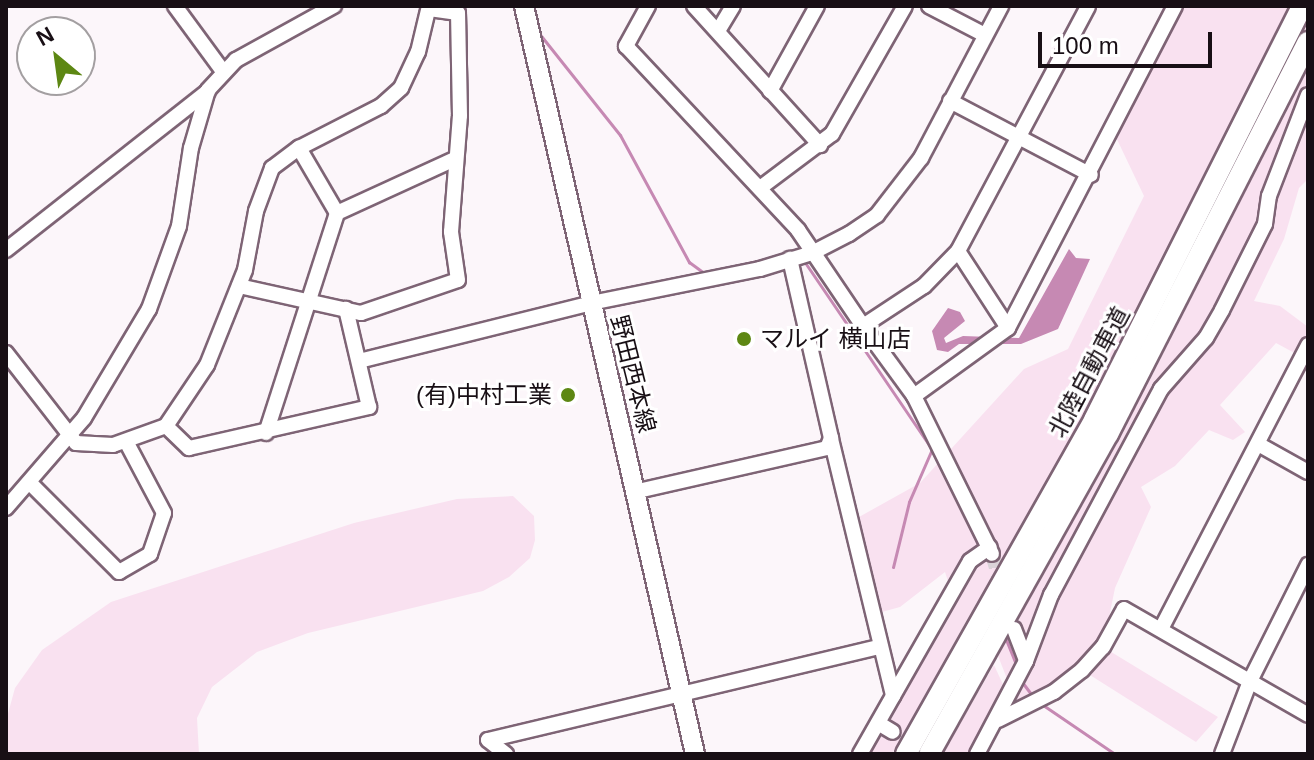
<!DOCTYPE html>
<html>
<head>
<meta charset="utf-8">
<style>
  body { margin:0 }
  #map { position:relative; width:1314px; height:760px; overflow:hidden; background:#fcf6fa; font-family:Helvetica,"Noto Sans JP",sans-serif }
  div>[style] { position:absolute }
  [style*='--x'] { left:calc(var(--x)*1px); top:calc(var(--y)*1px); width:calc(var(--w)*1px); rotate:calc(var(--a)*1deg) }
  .green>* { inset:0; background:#f9e1f0 }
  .water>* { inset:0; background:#c689b3 }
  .stream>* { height:3px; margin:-1.5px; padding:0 1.5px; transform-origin:1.5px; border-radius:1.5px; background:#c689b3 }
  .minor-tunnel>* { height:14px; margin-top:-7px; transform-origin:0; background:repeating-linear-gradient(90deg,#dad3d8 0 14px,transparent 0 21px) }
  .roads { filter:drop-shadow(2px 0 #7e6475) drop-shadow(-2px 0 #7e6475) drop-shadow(0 2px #7e6475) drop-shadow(0 -2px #7e6475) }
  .minor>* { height:14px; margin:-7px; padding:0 7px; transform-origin:7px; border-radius:7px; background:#fff }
  .major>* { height:18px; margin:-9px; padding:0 9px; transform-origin:9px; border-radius:9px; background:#fff }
  .highway>* { height:20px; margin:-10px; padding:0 10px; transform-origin:10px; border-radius:10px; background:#fff }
  .dots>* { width:22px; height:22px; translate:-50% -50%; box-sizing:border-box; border:4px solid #fff; border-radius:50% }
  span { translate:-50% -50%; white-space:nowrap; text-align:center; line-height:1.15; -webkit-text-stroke:6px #fff; paint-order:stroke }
  .poi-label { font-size:24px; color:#180f15 }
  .left { translate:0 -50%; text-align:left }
  .right { translate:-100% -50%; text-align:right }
  .street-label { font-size:24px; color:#180f15 }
  .frame { position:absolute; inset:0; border:8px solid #180f15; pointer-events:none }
  .north { position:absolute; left:16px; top:16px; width:80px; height:80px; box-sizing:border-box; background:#fff; border:2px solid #a39fa1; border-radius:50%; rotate:331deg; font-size:22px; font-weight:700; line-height:32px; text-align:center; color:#180f15 }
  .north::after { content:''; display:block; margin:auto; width:28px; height:36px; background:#5d8713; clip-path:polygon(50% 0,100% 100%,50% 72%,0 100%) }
  .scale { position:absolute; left:1038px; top:32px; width:174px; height:36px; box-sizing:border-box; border:4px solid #180f15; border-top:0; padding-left:10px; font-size:24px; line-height:28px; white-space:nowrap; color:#180f15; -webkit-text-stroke:6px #fff; paint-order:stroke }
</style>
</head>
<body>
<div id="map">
  <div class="green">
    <div style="clip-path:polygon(1175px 6px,1308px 6px,1308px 179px,1299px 188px,1284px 239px,1254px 301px,1280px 306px,1308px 327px,1308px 345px,1302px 357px,1276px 343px,1220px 405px,1245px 432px,1233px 440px,1209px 430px,1175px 466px,1141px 487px,1151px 507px,1115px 588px,1103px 647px,1218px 717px,1196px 742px,1082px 670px,1018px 707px,977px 602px,892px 754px,859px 754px,952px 594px,945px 572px,900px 607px,871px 615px,850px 522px,920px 483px,1024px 369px,1068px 349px,1144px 196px,1113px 131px)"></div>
    <div style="clip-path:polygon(513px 496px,534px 516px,535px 540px,530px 558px,509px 577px,483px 591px,308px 633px,257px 652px,212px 687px,197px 718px,199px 754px,6px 754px,6px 721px,15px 688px,42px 650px,111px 602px,354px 523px,457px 499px)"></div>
    <div style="clip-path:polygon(994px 665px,1006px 691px,971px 754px,949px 754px,944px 751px)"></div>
  </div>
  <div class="water">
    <div style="clip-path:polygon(1069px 249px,1076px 258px,1090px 259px,1058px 329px,1021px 344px,959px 344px,948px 352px,937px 350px,932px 331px,948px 308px,960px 312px,965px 321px,944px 338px,946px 343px,963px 336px,1019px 338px)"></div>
  </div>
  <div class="stream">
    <div style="--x:538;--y:32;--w:132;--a:51.5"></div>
    <div style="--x:620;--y:135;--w:145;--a:61.5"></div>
    <div style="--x:689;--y:262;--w:19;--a:36"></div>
    <div style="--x:704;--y:273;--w:95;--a:-12.7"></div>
    <div style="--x:804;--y:261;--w:227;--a:55.8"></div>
    <div style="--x:932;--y:449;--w:58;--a:113.5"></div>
    <div style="--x:909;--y:502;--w:67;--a:103.8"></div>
    <div style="--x:1005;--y:637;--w:32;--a:68"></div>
    <div style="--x:1022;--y:682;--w:20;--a:53"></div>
    <div style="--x:1040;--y:703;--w:91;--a:34.2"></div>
  </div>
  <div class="minor-tunnel">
    <div style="--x:992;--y:554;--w:35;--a:74"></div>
  </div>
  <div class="roads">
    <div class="minor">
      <div style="--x:175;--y:6;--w:79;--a:53.7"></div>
      <div style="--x:648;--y:6;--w:46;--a:118.8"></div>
      <div style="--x:626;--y:46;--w:252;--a:46.9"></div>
      <div style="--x:798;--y:230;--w:116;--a:55.9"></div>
      <div style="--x:863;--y:326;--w:73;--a:-33.3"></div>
      <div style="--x:924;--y:286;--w:49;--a:-45.8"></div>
      <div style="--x:958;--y:251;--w:277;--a:-62"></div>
      <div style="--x:694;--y:6;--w:188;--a:47.8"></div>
      <div style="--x:929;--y:6;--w:63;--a:27.4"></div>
      <div style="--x:718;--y:31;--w:29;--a:-59"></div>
      <div style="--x:770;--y:91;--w:97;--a:-61.1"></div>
      <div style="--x:950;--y:101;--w:159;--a:27.7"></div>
      <div style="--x:299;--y:148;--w:75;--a:59.7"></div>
      <div style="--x:760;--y:188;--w:90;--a:-36.9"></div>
      <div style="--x:832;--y:134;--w:147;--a:-60.3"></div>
      <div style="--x:6;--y:250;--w:257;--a:-38.2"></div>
      <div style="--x:958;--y:251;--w:92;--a:57"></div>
      <div style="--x:1008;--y:328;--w:363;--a:-62.6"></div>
      <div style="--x:239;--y:286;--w:125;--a:12.5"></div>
      <div style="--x:361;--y:313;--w:102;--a:-18.8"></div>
      <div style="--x:458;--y:280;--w:49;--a:-98.3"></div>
      <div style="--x:451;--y:232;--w:116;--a:-85.6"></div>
      <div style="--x:460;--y:116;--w:103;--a:-91.1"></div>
      <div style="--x:458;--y:13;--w:29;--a:-172"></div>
      <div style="--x:863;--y:326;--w:87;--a:53.9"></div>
      <div style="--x:914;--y:396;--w:176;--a:63.7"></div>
      <div style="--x:6;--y:353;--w:114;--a:52.1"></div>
      <div style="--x:76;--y:443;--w:37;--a:3"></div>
      <div style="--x:113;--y:445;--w:56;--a:-19.7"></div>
      <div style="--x:166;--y:426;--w:73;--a:-56.1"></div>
      <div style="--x:207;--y:365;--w:102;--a:-68.2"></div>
      <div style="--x:245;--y:270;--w:60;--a:-79.4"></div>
      <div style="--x:256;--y:211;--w:46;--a:-69.6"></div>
      <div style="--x:272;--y:168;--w:34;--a:-37"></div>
      <div style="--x:299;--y:148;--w:92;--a:-27.1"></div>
      <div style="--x:381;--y:106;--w:27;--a:-42"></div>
      <div style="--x:401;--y:88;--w:40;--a:-65"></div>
      <div style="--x:418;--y:52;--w:47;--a:-76.6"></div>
      <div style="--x:359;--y:361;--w:239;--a:-14"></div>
      <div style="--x:591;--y:303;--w:172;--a:-11.4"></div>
      <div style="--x:760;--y:269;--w:54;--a:-17.1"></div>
      <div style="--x:812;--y:253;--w:42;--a:-27.2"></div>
      <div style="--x:849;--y:234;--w:34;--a:-34"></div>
      <div style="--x:877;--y:215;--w:72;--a:-52.3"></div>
      <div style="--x:921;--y:158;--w:172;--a:-62.2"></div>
      <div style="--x:914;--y:396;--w:116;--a:-35.9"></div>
      <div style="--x:166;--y:426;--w:32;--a:44"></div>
      <div style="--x:189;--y:448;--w:185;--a:-12.8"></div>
      <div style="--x:369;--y:407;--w:101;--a:-103.2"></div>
      <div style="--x:266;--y:433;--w:231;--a:-72.1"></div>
      <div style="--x:337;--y:213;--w:130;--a:-24.6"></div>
      <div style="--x:831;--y:439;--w:264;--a:76.4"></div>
      <div style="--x:893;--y:696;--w:67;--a:119.6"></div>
      <div style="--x:1258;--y:444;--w:57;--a:29.2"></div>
      <div style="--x:30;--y:483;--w:126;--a:45"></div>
      <div style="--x:119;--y:572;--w:36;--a:-30"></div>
      <div style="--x:150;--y:554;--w:43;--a:-71.1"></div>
      <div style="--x:164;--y:513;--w:79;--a:-117.9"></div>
      <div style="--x:638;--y:491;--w:194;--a:-12.8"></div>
      <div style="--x:827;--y:448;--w:11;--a:-68"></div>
      <div style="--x:831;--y:438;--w:184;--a:-102.9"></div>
      <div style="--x:6;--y:508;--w:119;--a:-49.1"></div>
      <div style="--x:84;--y:418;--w:127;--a:-59.2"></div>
      <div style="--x:149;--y:309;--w:88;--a:-70.1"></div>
      <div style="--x:179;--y:226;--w:79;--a:-81.3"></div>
      <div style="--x:191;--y:148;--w:60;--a:-73.7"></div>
      <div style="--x:208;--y:90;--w:41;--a:-47"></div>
      <div style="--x:236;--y:60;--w:112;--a:-28.9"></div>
      <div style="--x:1014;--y:629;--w:34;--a:69"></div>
      <div style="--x:1161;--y:629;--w:320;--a:-62.6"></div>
      <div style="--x:893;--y:696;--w:155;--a:-60.3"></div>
      <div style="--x:970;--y:561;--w:24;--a:-35"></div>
      <div style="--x:998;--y:720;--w:63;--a:-26.6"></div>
      <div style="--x:1054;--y:692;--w:36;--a:-38"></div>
      <div style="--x:1082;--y:670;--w:31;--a:-48"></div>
      <div style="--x:1103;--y:647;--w:43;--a:-61.1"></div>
      <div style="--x:1124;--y:609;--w:212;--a:29.9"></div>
      <div style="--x:878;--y:723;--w:17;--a:31"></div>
      <div style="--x:488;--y:740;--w:401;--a:-13.4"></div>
      <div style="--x:488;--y:740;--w:23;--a:38"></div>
      <div style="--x:977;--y:754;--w:105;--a:-62.2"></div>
      <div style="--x:1026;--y:661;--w:71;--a:-69.3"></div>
      <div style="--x:1051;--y:595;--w:234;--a:-61.9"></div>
      <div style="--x:1161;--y:389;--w:68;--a:-48.6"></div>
      <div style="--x:1206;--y:338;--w:32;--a:-60"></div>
      <div style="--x:1222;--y:310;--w:96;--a:-63.4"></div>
      <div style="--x:1265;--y:224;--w:28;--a:-82"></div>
      <div style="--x:1269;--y:196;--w:108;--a:-68.9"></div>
      <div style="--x:1222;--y:754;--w:78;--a:-69"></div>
      <div style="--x:1250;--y:681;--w:130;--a:-63.4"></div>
    </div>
    <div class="major">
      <div style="--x:524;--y:6;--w:767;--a:77.12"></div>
    </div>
    <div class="highway">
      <div style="--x:906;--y:754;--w:383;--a:-60.6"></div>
      <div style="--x:1094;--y:420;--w:463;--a:-63.3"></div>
      <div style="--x:929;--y:754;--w:367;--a:-60.8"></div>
      <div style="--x:1108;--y:434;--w:440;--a:-63"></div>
    </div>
  </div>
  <div class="dots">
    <div style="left:744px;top:339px;background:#5d8713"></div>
    <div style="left:568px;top:395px;background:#5d8713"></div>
  </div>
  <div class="poi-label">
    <span class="left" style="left:760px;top:339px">マルイ 横山店</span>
    <span class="right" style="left:552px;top:395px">(有)中村工業</span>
  </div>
  <div class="street-label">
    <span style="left:1089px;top:372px;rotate:-62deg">北陸自動車道</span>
    <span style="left:633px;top:374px;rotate:76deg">野田西本線</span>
  </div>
  <div class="frame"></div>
  <div class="north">N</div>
  <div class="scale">100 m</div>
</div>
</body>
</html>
